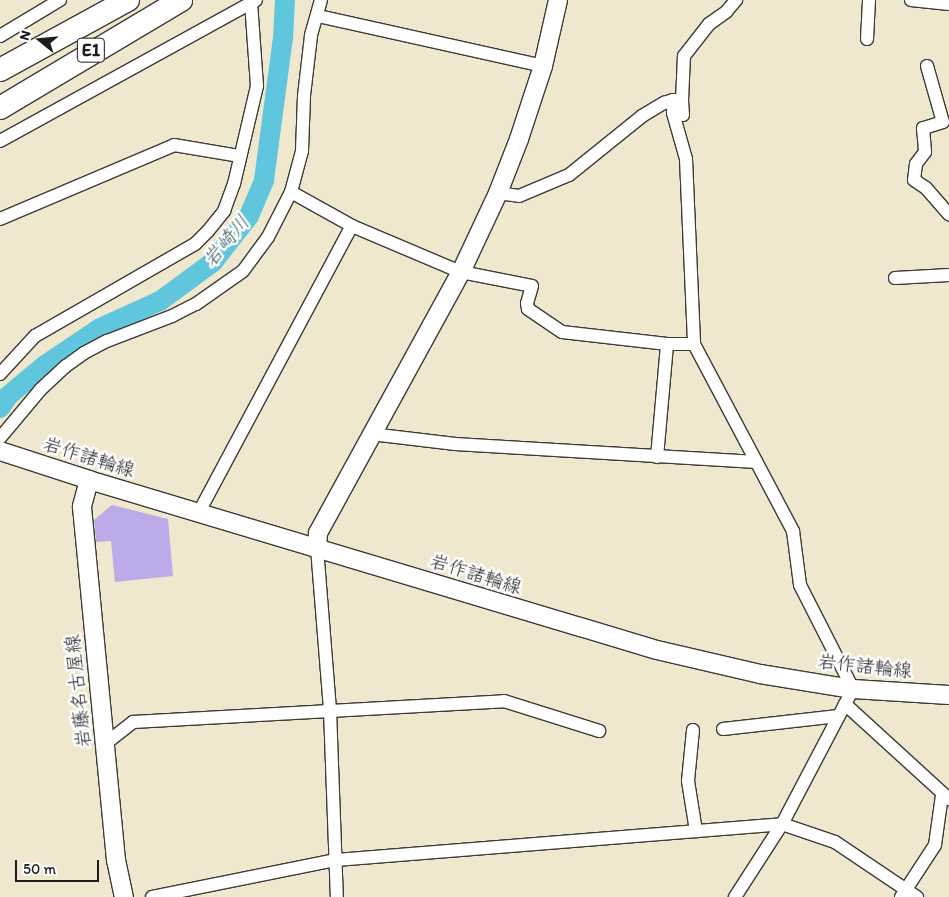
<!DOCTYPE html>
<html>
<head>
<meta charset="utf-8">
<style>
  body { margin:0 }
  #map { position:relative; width:949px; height:897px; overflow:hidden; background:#f0e8ce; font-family:Itim,"Klee One",sans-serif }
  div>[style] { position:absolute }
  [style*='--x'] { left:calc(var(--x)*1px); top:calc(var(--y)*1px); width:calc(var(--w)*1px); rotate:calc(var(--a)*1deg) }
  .river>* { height:20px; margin:-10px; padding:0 10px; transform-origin:10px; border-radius:10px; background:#5fc6dd }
  .building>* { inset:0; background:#bbabe9 }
  .roads { filter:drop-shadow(1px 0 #3c3b37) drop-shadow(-1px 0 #3c3b37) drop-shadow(0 1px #3c3b37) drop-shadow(0 -1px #3c3b37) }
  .street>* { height:12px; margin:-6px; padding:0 6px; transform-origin:6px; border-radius:6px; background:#fff }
  .secondary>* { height:18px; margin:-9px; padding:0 9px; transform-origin:9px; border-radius:9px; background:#fff }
  .highway>* { height:22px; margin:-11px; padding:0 11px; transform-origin:11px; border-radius:11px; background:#fff }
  span { translate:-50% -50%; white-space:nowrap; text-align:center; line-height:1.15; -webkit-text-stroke:5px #fff; paint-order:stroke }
  .shield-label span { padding:1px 4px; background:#fff; border:1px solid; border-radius:4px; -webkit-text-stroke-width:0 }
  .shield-label { font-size:18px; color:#1c1c1c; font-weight:700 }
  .street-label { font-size:19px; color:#1c1c1c }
  .water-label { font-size:20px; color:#376069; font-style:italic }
  .north { position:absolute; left:15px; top:15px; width:50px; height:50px; -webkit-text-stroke:4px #fff; paint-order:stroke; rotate:287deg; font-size:14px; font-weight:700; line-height:20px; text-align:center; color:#1c1c1c }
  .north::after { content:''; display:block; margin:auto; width:18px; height:22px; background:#1c1c1c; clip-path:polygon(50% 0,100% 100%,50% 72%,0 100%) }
  .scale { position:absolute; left:15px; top:860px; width:84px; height:22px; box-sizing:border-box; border:2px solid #1c1c1c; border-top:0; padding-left:6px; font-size:15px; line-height:18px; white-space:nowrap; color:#1c1c1c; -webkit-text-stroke:4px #fff; paint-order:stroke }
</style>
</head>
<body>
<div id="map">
  <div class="river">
    <div style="--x:0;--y:408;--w:14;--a:-56"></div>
    <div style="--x:8;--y:396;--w:48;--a:-40"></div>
    <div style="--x:45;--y:365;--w:66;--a:-33.9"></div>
    <div style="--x:100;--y:328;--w:66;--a:-24.2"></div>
    <div style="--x:160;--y:301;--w:66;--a:-36.3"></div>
    <div style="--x:213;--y:262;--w:58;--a:-52"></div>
    <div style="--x:249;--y:216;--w:39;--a:-67"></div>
    <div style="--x:264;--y:180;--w:143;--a:-82.4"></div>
    <div style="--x:283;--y:38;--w:38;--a:-87"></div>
  </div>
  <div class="building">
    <div style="clip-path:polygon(112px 505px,168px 519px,173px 576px,115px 582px,111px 541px,96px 542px,94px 520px)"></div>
  </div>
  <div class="roads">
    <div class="street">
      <div style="--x:321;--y:0;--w:37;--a:106"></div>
      <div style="--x:311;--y:36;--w:60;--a:96.7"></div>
      <div style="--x:304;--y:96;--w:55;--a:92.1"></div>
      <div style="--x:302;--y:151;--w:42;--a:105"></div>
      <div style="--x:291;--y:192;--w:70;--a:29.1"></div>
      <div style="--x:352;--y:226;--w:118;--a:22.9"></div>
      <div style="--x:461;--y:272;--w:72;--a:11.2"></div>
      <div style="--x:532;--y:286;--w:18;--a:106"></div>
      <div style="--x:527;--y:303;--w:6;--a:81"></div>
      <div style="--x:528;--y:309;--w:41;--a:34.1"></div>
      <div style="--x:562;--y:332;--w:106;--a:6.5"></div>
      <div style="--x:667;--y:344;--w:27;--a:0"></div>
      <div style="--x:911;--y:0;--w:38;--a:6"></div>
      <div style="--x:318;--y:16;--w:230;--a:12.5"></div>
      <div style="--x:0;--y:36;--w:70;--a:-31"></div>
      <div style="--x:867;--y:39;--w:39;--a:-87"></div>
      <div style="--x:927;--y:66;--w:58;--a:74.1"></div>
      <div style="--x:943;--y:122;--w:21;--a:163"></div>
      <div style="--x:923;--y:128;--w:24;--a:85"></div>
      <div style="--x:925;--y:152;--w:15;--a:127"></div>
      <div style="--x:916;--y:164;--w:16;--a:97"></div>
      <div style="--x:914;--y:180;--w:14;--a:34"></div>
      <div style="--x:926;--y:188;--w:35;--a:49"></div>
      <div style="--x:673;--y:100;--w:13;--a:90"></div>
      <div style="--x:673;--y:113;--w:48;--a:74.2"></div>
      <div style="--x:686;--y:159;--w:185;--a:87.5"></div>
      <div style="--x:694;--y:344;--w:212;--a:62.1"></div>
      <div style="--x:793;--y:531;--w:54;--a:82.6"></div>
      <div style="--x:800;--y:585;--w:117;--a:63"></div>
      <div style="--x:853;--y:689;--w:153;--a:117.7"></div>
      <div style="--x:782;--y:824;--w:87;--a:122.8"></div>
      <div style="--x:683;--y:115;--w:14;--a:-94"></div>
      <div style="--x:682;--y:101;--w:45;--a:-87.5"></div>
      <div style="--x:684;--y:56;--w:41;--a:-52"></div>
      <div style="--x:709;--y:24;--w:21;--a:-35"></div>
      <div style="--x:726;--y:12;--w:16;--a:-50"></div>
      <div style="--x:0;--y:141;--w:292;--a:-28.8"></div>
      <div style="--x:498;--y:193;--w:21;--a:8"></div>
      <div style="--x:519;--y:196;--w:54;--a:-22.8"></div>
      <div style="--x:569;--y:175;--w:94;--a:-38.9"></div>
      <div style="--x:642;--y:116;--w:26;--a:-31"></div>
      <div style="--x:664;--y:103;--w:9;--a:-18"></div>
      <div style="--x:673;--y:100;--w:9;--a:6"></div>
      <div style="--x:0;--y:219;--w:189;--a:-23"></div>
      <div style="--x:174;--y:145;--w:67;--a:9.5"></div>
      <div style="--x:895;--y:278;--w:54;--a:-3.2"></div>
      <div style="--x:0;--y:374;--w:52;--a:-47.4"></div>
      <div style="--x:35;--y:336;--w:185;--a:-29.9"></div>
      <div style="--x:195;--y:244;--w:18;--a:-45"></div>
      <div style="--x:208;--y:231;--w:26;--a:-51"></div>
      <div style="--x:224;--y:211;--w:29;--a:-70"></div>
      <div style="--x:234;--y:184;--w:101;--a:-76.8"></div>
      <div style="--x:257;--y:86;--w:83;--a:-94.1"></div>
      <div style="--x:371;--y:434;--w:85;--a:6.8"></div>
      <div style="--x:455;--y:444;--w:302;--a:3.4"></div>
      <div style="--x:0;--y:438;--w:64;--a:-50.1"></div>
      <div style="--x:41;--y:389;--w:34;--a:-43"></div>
      <div style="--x:66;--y:366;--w:22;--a:-36"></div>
      <div style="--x:84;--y:353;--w:26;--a:-28"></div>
      <div style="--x:107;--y:341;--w:70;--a:-21"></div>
      <div style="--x:172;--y:316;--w:27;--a:-27"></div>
      <div style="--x:196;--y:304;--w:57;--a:-35.1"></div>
      <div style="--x:243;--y:271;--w:42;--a:-53.7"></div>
      <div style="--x:268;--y:237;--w:51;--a:-62.9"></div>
      <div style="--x:657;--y:457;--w:113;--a:-84.9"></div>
      <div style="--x:199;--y:512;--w:324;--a:-61.9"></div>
      <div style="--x:317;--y:548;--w:163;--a:85.4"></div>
      <div style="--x:330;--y:710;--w:187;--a:87.9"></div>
      <div style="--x:845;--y:704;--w:141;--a:42.4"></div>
      <div style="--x:723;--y:729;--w:116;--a:-6.4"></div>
      <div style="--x:693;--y:730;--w:51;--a:95.6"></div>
      <div style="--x:688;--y:781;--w:51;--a:80.9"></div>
      <div style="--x:105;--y:744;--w:36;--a:-38"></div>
      <div style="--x:133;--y:722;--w:372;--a:-3.2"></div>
      <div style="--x:504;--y:701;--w:100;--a:17.5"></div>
      <div style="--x:152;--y:897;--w:188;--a:-11.4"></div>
      <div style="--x:336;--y:860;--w:447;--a:-4.6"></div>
      <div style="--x:782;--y:824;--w:56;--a:18.8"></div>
      <div style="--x:835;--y:842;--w:99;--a:33.9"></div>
      <div style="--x:901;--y:897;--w:62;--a:-56.8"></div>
      <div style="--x:935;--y:845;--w:50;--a:-82"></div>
    </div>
    <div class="secondary">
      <div style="--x:0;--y:451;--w:94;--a:18"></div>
      <div style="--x:89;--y:480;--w:593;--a:16.66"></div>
      <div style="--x:657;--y:650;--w:106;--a:13.1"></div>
      <div style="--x:760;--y:674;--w:94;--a:9.2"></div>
      <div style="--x:853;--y:689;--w:96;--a:3.6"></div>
      <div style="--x:89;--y:480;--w:28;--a:105"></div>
      <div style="--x:82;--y:507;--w:355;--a:84.5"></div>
      <div style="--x:116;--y:860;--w:38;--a:78"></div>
      <div style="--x:317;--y:548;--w:15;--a:-86"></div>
      <div style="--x:318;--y:533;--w:298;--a:-61.3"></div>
      <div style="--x:461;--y:272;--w:87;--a:-64.9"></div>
      <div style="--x:498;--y:193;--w:58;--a:-68.7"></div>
      <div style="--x:519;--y:139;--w:77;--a:-71.8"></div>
      <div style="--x:543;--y:66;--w:68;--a:-77.2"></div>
    </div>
    <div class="highway">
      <div style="--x:0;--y:70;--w:146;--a:-28.7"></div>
      <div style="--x:0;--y:108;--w:211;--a:-30.8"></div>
    </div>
  </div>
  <div class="shield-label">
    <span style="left:91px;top:50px">E1</span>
  </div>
  <div class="street-label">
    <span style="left:89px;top:457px;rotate:17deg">岩作諸輪線</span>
    <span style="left:476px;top:574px;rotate:17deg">岩作諸輪線</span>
    <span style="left:865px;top:666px;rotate:6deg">岩作諸輪線</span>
    <span style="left:78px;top:691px;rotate:-96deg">岩藤名古屋線</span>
  </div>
  <div class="water-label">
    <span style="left:226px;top:241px;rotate:-50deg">岩崎川</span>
  </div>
  <div class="north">N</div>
  <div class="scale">50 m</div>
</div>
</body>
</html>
